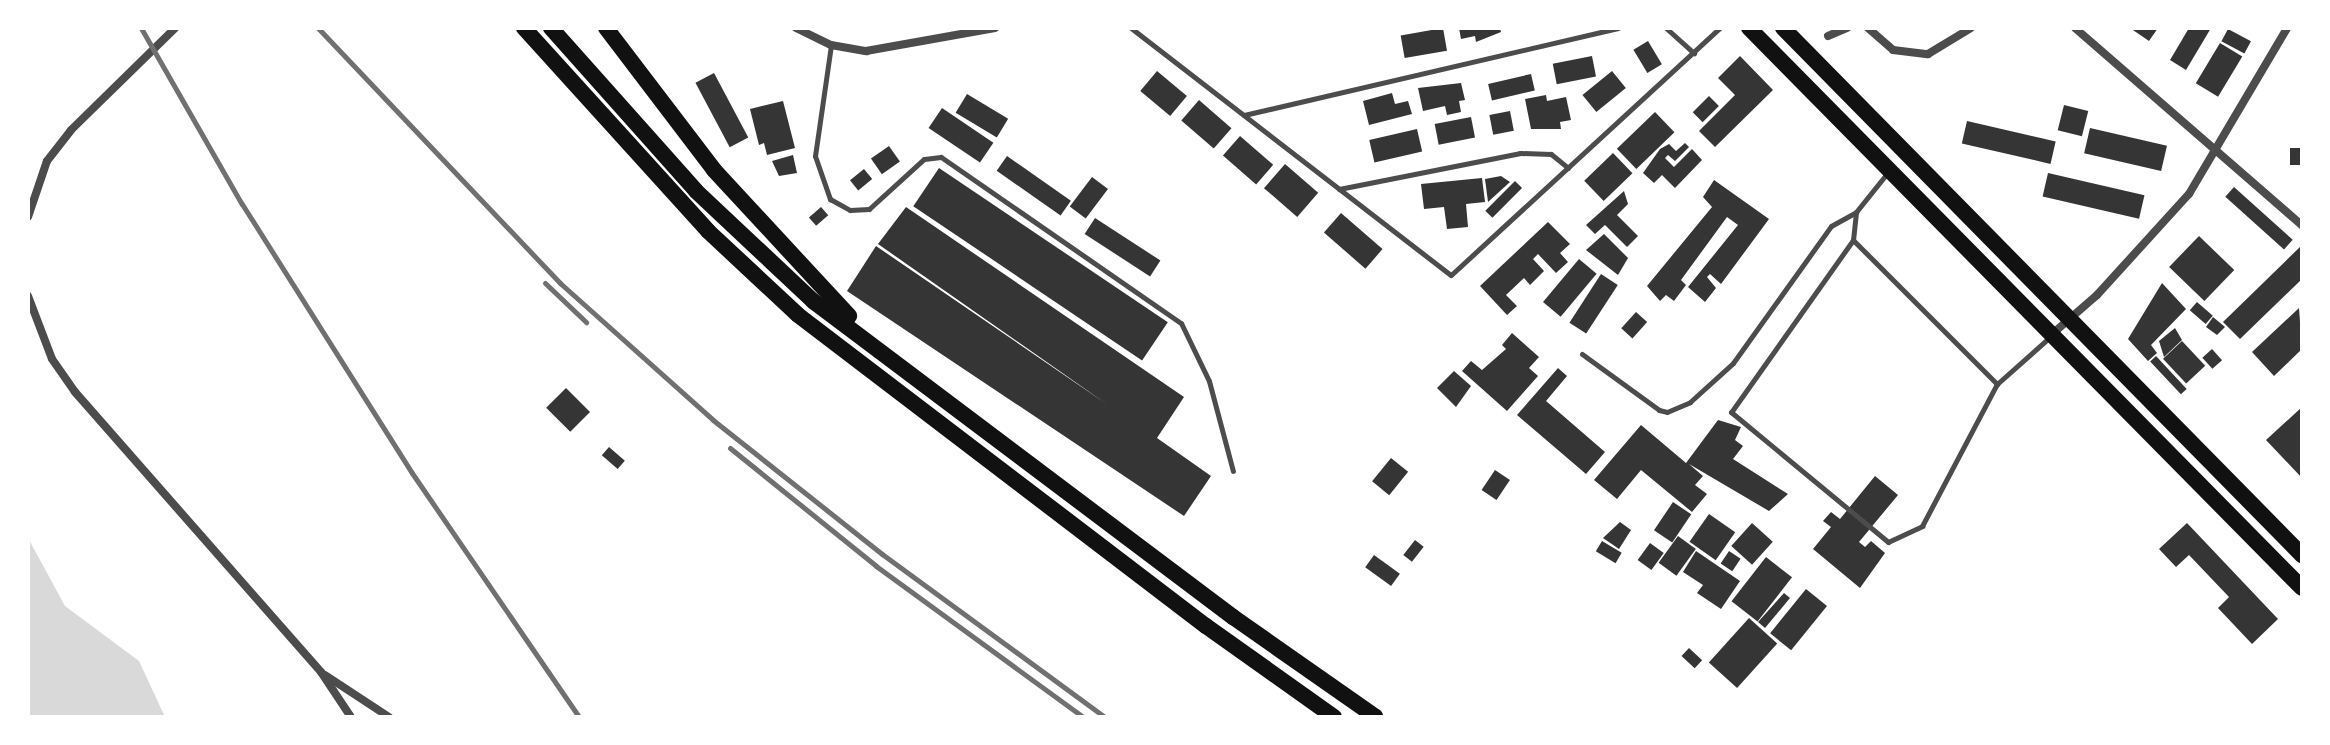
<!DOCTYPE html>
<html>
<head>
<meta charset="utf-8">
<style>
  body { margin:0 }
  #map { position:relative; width:2330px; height:745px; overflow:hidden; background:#fff; font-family:"Public Sans",sans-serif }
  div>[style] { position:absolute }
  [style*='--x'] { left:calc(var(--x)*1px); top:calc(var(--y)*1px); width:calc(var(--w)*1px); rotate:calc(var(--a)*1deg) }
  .water>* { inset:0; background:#d9d9d9 }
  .building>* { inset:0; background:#353535; transform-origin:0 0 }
  .service>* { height:5px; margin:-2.5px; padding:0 2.5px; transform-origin:2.5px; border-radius:2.5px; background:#4c4c4c }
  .minor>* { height:8px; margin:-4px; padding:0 4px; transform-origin:4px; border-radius:4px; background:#4c4c4c }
  .trunk>* { height:16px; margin:-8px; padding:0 8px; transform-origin:8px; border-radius:8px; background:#111 }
  .rail>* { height:5px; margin:-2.5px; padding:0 2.5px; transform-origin:2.5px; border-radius:2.5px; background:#707070 }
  span { translate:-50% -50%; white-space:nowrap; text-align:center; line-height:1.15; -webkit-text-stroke:8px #fff; paint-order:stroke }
  .frame { position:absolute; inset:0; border:30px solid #fff; pointer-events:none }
</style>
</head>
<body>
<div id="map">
  <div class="water">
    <div style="clip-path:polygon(28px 538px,65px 606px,139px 661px,165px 717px,28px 717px)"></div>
  </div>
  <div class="building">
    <div style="left:1443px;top:28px;width:23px;height:43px;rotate:80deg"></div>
    <div style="clip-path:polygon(1459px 28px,1500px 28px,1501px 32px,1476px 42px,1475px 36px,1461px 39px)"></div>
    <div style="clip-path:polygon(2130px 28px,2158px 28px,2149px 41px)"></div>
    <div style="clip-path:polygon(2189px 28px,2211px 28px,2186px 70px,2170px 60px)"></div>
    <div style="left:2228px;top:29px;width:26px;height:14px;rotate:28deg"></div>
    <div style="left:1648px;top:41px;width:27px;height:17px;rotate:59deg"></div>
    <div style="left:2220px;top:43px;width:26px;height:47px;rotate:31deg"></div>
    <div style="left:1592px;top:56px;width:21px;height:40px;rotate:79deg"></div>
    <div style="clip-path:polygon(1740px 56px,1773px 90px,1715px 147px,1699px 131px,1735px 95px,1718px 78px)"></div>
    <div style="left:1157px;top:71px;width:39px;height:26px;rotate:40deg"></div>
    <div style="left:1612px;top:71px;width:22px;height:38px;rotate:51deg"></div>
    <div style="left:714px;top:73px;width:73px;height:21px;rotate:62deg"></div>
    <div style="left:1531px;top:74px;width:17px;height:44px;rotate:77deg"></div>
    <div style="clip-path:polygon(1461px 83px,1465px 100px,1459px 101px,1461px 112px,1447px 115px,1445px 106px,1423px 111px,1418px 88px)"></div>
    <div style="clip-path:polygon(1392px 93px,1395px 104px,1408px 101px,1412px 114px,1369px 125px,1363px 101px)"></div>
    <div style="left:967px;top:94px;width:48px;height:22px;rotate:31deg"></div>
    <div style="clip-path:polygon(1546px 95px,1547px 101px,1566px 97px,1571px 120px,1560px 122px,1561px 129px,1531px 129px,1525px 99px)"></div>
    <div style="left:1709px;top:96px;width:14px;height:23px;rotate:45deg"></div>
    <div style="left:1199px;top:100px;width:43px;height:27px;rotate:41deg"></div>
    <div style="clip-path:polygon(783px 101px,795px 148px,767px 155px,764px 143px,759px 145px,750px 109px)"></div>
    <div style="left:2064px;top:105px;width:25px;height:26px;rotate:14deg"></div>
    <div style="left:942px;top:108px;width:62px;height:24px;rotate:34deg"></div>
    <div style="left:1510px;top:111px;width:20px;height:21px;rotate:79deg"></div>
    <div style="left:1655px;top:112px;width:28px;height:53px;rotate:46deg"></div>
    <div style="left:1471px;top:117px;width:21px;height:37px;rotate:79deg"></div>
    <div style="left:1967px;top:121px;width:91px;height:23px;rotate:13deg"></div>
    <div style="left:2090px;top:128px;width:79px;height:26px;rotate:13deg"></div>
    <div style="left:1417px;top:129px;width:23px;height:49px;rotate:77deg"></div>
    <div style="left:1240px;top:136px;width:44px;height:26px;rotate:41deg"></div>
    <div style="clip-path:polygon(1685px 143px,1689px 147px,1675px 161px,1668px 155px,1665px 158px,1674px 167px,1692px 149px,1702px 160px,1675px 188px,1662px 175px,1654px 183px,1643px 173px,1660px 149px,1669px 144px,1676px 151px)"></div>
    <div style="left:889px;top:146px;width:19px;height:22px;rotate:55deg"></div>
    <div style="left:2302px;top:148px;width:17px;height:12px;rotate:90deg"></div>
    <div style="left:1613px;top:153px;width:28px;height:40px;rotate:46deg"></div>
    <div style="clip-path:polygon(793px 155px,797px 173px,779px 176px,772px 161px)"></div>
    <div style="left:1007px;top:156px;width:78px;height:18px;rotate:35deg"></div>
    <div style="left:1285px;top:164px;width:44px;height:32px;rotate:41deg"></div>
    <div style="left:939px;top:168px;width:276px;height:46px;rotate:34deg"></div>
    <div style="left:864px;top:169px;width:13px;height:18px;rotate:51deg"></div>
    <div style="left:2048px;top:173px;width:99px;height:24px;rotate:13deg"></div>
    <div style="clip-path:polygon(1501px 176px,1510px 182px,1488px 202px,1485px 179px)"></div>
    <div style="left:1092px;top:177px;width:20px;height:37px;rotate:37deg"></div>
    <div style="clip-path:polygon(1482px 178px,1485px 202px,1466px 204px,1468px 227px,1447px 229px,1444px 207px,1424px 209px,1421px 184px)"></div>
    <div style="clip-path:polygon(1714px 180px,1769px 219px,1721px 284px,1710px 274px,1707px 277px,1716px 288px,1705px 302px,1688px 287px,1738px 225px,1727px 217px,1681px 280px,1686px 285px,1674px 301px,1666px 295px,1660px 301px,1647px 286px,1712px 207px,1703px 197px)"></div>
    <div style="left:1515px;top:181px;width:10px;height:42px;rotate:45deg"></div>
    <div style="left:2234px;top:187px;width:79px;height:13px;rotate:42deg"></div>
    <div style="clip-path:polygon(1624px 191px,1628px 204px,1617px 215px,1638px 236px,1627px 247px,1605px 225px,1595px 234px,1586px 225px)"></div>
    <div style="left:821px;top:207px;width:11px;height:16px;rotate:49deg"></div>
    <div style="clip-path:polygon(906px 207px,1184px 397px,1157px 438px,1211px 476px,1184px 516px,847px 291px,876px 246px,1108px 405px,878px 244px)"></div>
    <div style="left:1341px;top:213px;width:55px;height:26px;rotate:41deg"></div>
    <div style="left:1095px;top:218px;width:78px;height:19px;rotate:33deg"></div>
    <div style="clip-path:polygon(1548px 222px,1570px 244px,1560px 253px,1568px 262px,1556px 273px,1538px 254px,1533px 259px,1544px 271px,1530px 285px,1524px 278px,1506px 295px,1517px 306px,1507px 315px,1480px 286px)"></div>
    <div style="clip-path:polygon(1604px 234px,1628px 258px,1618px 275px,1586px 250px)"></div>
    <div style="left:2199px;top:236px;width:49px;height:43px;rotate:44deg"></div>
    <div style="clip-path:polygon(2302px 245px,2302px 279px,2240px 339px,2223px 322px)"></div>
    <div style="left:1579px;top:259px;width:23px;height:56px;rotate:40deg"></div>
    <div style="left:1601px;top:274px;width:20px;height:58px;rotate:33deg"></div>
    <div style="clip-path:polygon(2162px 283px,2186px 309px,2151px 345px,2157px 353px,2148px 361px,2128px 339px)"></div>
    <div style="left:2197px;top:302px;width:21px;height:11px;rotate:41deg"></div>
    <div style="clip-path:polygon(2299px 308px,2302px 349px,2274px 376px,2252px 352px)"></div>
    <div style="left:1636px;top:312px;width:15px;height:22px;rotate:42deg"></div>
    <div style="clip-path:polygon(2213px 317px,2225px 327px,2217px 335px,2206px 327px)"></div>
    <div style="clip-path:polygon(2175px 328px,2182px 340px,2164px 357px,2159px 341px)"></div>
    <div style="clip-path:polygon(1512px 333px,1539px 357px,1529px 368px,1538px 376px,1507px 411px,1462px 371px,1471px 361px,1482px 370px,1506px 349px,1502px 345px)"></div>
    <div style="left:2182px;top:341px;width:34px;height:26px;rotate:47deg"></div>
    <div style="left:2212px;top:349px;width:15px;height:13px;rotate:48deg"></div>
    <div style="left:2156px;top:356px;width:45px;height:8px;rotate:47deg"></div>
    <div style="clip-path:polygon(1558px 368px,1567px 376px,1546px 401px,1605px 452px,1586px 474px,1517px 415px)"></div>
    <div style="clip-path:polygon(1454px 371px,1471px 386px,1456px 407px,1437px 388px)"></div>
    <div style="left:566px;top:388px;width:34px;height:28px;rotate:45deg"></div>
    <div style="clip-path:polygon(2302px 407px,2302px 478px,2266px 440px)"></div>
    <div style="clip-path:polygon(1718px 420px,1741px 427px,1735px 440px,1743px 446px,1733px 459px,1788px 494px,1769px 511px,1689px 464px,1703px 476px,1695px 485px,1707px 494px,1692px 512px,1641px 470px,1617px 499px,1594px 480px,1641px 425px,1686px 463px)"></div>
    <div style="left:609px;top:447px;width:21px;height:11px;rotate:41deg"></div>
    <div style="left:1391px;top:458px;width:22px;height:30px;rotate:39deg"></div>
    <div style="left:1495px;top:470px;width:18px;height:24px;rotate:34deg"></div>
    <div style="clip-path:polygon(1875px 476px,1898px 495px,1859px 542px,1865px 547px,1871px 541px,1885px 553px,1860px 588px,1813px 549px,1831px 527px,1823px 521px,1831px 512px,1840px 519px)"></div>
    <div style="left:1673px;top:502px;width:22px;height:34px;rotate:34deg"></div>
    <div style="left:1709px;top:514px;width:32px;height:34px;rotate:35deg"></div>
    <div style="clip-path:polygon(1620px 522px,1631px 530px,1619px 549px,1603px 538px)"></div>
    <div style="left:1752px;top:523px;width:28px;height:31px;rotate:42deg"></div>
    <div style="clip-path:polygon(2187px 523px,2278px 619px,2252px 644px,2218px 608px,2229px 597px,2189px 555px,2176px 567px,2159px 549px)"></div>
    <div style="left:1678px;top:536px;width:22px;height:33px;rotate:36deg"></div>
    <div style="left:1415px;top:540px;width:11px;height:19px;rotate:38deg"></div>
    <div style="left:1602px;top:541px;width:23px;height:12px;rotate:31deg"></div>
    <div style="left:1650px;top:543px;width:17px;height:21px;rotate:36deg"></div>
    <div style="clip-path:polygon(1696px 551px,1740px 581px,1721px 609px,1697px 593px,1703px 585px,1683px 572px)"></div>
    <div style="left:1729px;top:551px;width:14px;height:15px;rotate:34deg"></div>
    <div style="left:1374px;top:555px;width:32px;height:15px;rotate:36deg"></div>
    <div style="left:1766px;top:557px;width:33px;height:56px;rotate:38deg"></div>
    <div style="left:1806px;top:589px;width:27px;height:57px;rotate:39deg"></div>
    <div style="clip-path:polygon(1784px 593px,1790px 598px,1765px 628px,1758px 622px)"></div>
    <div style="left:1749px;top:618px;width:38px;height:60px;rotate:42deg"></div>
    <div style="left:1689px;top:648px;width:18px;height:11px;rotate:43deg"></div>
  </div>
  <div class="service">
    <div style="--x:1131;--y:28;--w:404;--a:37.7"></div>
    <div style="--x:1451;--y:275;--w:365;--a:-42.6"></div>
    <div style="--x:1666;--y:28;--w:38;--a:42"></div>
    <div style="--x:831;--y:45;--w:112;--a:98.2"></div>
    <div style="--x:815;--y:156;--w:46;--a:70.8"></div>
    <div style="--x:830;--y:199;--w:23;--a:29"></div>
    <div style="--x:850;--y:210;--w:19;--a:-3"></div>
    <div style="--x:869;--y:209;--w:74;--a:-42.3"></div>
    <div style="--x:924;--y:159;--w:17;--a:-7"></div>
    <div style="--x:941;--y:157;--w:292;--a:34.7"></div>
    <div style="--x:1181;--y:323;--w:64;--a:64.2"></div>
    <div style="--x:1209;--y:381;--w:93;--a:75.1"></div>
    <div style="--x:1244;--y:115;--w:384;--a:-13.1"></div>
    <div style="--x:1339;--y:189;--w:185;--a:-11.2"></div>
    <div style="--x:1520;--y:153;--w:31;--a:2"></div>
    <div style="--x:1551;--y:154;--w:22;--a:39"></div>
    <div style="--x:1856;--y:212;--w:28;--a:96"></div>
    <div style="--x:1853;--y:240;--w:211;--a:125.3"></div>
    <div style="--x:1731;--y:412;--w:204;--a:39.6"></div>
    <div style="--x:1888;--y:542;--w:38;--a:-25"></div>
    <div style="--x:1922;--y:526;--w:161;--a:-62.2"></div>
    <div style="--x:1997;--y:384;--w:72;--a:-41.6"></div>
    <div style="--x:1853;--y:240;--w:204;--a:45"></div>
    <div style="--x:1582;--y:354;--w:95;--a:36"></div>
    <div style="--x:1659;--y:410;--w:8;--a:14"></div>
    <div style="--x:1667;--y:412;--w:25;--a:-23"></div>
    <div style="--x:1690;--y:402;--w:58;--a:-42.2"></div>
    <div style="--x:1733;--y:363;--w:168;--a:-54.4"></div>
    <div style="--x:1831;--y:226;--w:29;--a:-29"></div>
    <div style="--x:1856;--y:212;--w:51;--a:-51.3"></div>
  </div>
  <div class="minor">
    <div style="--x:796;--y:28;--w:39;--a:26"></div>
    <div style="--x:831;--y:45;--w:36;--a:10"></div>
    <div style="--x:866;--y:51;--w:131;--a:-10.1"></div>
    <div style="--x:1868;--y:28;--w:33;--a:41"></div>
    <div style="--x:1893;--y:50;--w:35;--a:7"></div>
    <div style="--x:1928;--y:54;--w:50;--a:-31.2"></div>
    <div style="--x:2075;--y:28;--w:301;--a:41"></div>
    <div style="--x:1828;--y:36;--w:21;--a:-23"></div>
    <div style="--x:28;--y:217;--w:59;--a:-71.3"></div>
    <div style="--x:47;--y:161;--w:39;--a:-52"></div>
    <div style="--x:71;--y:130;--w:146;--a:-44.4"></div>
    <div style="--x:28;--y:296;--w:67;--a:69.1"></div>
    <div style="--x:52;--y:359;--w:40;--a:55.1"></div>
    <div style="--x:75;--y:392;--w:373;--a:48.7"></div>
    <div style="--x:321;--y:672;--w:54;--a:56.3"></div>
    <div style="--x:2051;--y:335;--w:61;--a:-41"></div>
    <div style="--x:2097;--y:295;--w:137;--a:-47.7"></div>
    <div style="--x:2189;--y:194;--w:193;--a:-59.4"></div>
    <div style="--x:325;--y:675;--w:77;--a:33.3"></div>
  </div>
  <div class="trunk">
    <div style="--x:524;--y:28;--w:274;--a:47.8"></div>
    <div style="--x:708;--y:231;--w:123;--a:43"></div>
    <div style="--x:798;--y:315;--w:513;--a:37.32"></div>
    <div style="--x:1206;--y:626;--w:157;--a:35.4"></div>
    <div style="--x:551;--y:28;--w:218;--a:48.3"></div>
    <div style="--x:696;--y:191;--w:161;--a:43.2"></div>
    <div style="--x:813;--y:301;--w:526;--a:36.96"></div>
    <div style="--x:1233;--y:617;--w:174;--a:35"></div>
    <div style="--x:606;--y:28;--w:178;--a:52.7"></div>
    <div style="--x:714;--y:170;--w:199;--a:47.2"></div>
    <div style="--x:1749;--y:28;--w:787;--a:45.36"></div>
    <div style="--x:1783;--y:28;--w:740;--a:45.44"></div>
  </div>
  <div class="rail">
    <div style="--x:141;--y:28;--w:203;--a:60.2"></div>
    <div style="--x:242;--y:204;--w:318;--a:57.7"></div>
    <div style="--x:412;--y:473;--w:296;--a:55.6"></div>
    <div style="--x:318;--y:28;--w:352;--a:46.5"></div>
    <div style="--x:560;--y:283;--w:205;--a:41.8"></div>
    <div style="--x:713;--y:420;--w:216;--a:38.4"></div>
    <div style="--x:882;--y:554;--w:276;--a:36.2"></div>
    <div style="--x:545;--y:283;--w:57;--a:43.6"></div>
    <div style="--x:730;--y:448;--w:188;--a:38.9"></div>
    <div style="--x:876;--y:566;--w:256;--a:36.1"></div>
  </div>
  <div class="frame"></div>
</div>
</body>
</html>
